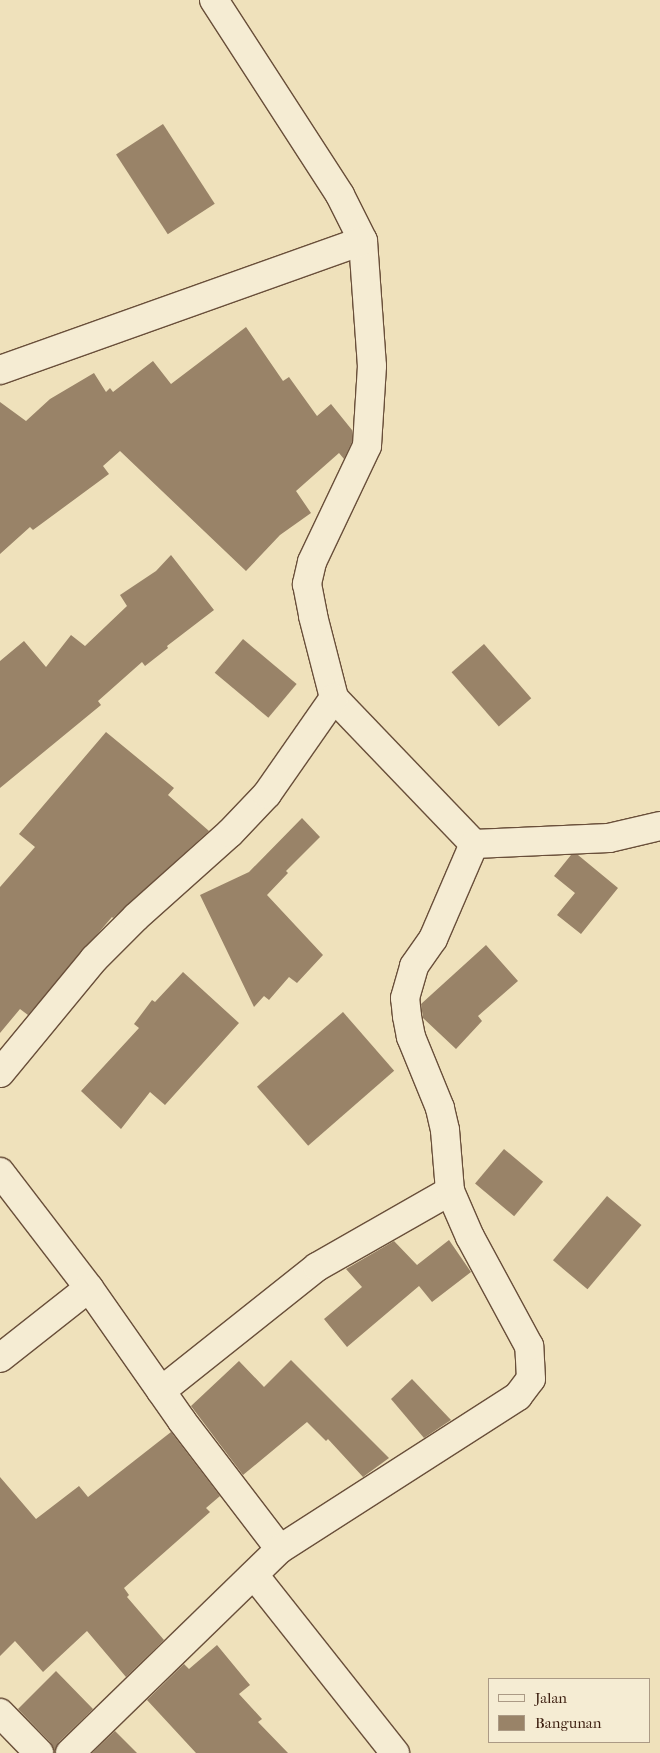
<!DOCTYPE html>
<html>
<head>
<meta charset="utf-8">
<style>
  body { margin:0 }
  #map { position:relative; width:660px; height:1753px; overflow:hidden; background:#efe1bb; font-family:"IM FELL French Canon",serif }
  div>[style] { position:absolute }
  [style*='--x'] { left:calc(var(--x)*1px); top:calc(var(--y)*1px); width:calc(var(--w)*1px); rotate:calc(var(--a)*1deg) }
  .building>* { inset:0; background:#998368; transform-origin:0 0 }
  .roads { filter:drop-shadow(1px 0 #694f3a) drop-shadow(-1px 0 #694f3a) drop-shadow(0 1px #694f3a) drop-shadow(0 -1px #694f3a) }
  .minor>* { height:28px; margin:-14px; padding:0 14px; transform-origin:14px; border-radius:14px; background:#f5ecd3 }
  .tertiary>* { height:28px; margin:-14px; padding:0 14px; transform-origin:14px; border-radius:14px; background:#f5ecd3 }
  span { translate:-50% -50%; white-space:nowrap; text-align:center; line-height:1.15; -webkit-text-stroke:4px #f5ecd3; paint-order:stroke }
  .legend { position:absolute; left:488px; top:1678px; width:162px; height:65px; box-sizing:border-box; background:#f5ecd3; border:1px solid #ab9a85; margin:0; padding:6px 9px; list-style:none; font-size:15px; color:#3c1e0f }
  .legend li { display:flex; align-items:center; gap:10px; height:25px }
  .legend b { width:25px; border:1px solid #ab9a85 }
</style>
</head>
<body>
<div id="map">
  <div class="building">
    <div style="left:163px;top:124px;width:95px;height:56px;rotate:57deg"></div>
    <div style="clip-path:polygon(246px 327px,283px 381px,289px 377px,317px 416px,331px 404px,352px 430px,352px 442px,344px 459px,339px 453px,296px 491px,311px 513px,280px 535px,246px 571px,120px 451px,103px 466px,109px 474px,33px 530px,30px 527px,0 554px,0 402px,26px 421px,50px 399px,94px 373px,106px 392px,110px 388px,113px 392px,153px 361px,171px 384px)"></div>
    <div style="clip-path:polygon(171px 555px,214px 610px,167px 646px,168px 648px,145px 666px,142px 662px,98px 701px,101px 705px,0 788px,0 661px,24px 641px,46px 667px,71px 635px,85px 646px,127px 606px,120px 595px,156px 571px)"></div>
    <div style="left:243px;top:639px;width:70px;height:44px;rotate:40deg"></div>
    <div style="left:484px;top:644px;width:72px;height:43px;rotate:49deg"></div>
    <div style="clip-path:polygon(106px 732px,174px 788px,168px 795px,209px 831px,113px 918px,112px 917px,28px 1015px,20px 1009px,0 1033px,0 887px,35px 847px,19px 834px)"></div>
    <div style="clip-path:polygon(302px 818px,320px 837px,286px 871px,288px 873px,267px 895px,323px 955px,297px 983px,289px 977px,269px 1000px,264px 996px,254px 1007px,200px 895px,249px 872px)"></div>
    <div style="clip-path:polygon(571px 855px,578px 855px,618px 888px,581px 934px,557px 915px,575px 893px,554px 876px)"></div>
    <div style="clip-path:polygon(486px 945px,518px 981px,478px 1016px,482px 1021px,456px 1049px,423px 1018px,421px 1004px)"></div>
    <div style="clip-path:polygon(183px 972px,239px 1023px,165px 1105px,150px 1092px,121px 1129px,81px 1091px,139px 1028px,134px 1024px,152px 1000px,155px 1002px)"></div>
    <div style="left:343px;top:1012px;width:78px;height:114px;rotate:49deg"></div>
    <div style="left:504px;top:1149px;width:51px;height:45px;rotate:40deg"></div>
    <div style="left:607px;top:1196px;width:45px;height:84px;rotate:40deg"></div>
    <div style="clip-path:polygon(449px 1240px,471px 1272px,432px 1302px,419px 1286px,347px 1347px,324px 1319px,362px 1287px,346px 1269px,394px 1241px,417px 1265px)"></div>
    <div style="clip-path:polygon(291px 1360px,389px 1458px,363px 1477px,328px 1439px,326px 1441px,307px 1422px,243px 1475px,191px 1406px,239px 1361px,264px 1387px)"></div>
    <div style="clip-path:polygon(412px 1379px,451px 1420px,424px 1438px,391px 1399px)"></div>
    <div style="clip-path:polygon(171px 1432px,220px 1496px,206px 1508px,210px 1512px,124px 1588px,129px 1595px,127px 1597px,164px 1640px,126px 1677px,87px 1631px,43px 1672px,15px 1641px,0 1656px,0 1477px,36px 1519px,79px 1486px,88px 1497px)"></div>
    <div style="clip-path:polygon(217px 1645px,250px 1685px,239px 1694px,262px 1719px,258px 1722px,288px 1753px,196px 1753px,147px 1700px,184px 1664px,189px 1669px)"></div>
    <div style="clip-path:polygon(56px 1671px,93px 1709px,59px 1742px,55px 1752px,50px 1742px,18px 1709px)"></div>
    <div style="clip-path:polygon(115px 1731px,137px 1753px,92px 1753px)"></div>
  </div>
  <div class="roads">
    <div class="minor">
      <div style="--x:214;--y:0;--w:232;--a:57.1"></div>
      <div style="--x:340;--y:195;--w:51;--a:63.4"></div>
      <div style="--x:363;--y:241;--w:125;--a:85.9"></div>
      <div style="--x:372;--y:366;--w:80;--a:93.6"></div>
      <div style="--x:367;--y:446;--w:128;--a:115.4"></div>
      <div style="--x:312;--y:562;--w:23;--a:103"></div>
      <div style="--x:307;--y:584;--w:33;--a:79"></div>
      <div style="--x:313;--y:616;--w:85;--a:75.6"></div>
      <div style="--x:334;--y:698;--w:202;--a:46.2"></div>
      <div style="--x:474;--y:844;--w:135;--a:-2.5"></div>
      <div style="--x:609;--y:838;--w:52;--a:-13.2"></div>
      <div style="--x:0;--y:1073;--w:148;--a:-50.5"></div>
      <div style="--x:94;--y:959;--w:59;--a:-45"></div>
      <div style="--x:136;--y:917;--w:126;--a:-41.8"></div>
      <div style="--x:230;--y:833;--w:54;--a:-46.5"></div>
      <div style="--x:267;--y:794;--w:117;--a:-55.1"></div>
      <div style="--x:0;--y:1172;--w:146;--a:52.5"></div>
      <div style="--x:89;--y:1288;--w:162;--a:55"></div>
      <div style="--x:182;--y:1421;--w:161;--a:52.6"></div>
      <div style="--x:0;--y:1358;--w:113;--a:-38.2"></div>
      <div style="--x:161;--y:1391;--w:199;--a:-38.5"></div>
      <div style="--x:317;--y:1267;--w:153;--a:-29.7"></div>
      <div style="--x:254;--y:1575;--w:227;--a:51.6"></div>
      <div style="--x:0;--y:1713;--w:56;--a:45.7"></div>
      <div style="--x:70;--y:1753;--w:293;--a:-44.2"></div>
      <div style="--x:280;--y:1549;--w:283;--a:-32.7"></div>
      <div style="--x:518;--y:1396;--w:21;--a:-53"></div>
      <div style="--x:531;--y:1379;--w:33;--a:-93"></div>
      <div style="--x:529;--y:1346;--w:124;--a:-118.4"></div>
      <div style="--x:470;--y:1237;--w:50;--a:-113.5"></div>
      <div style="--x:450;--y:1191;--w:61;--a:-94.7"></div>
      <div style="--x:445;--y:1130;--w:23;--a:-103"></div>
      <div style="--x:440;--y:1108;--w:77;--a:-112.2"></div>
      <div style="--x:411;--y:1037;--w:21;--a:-101"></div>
      <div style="--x:407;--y:1016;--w:18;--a:-96"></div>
      <div style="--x:405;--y:998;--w:33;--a:-74"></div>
      <div style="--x:414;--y:966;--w:33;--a:-55"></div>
      <div style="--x:433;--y:939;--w:103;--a:-66.7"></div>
    </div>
    <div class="tertiary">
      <div style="--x:0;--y:370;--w:385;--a:-19.6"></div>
    </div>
  </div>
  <ul class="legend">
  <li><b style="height:6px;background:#f5ecd3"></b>Jalan</li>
  <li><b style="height:14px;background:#998368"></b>Bangunan</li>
  </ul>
</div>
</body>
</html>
